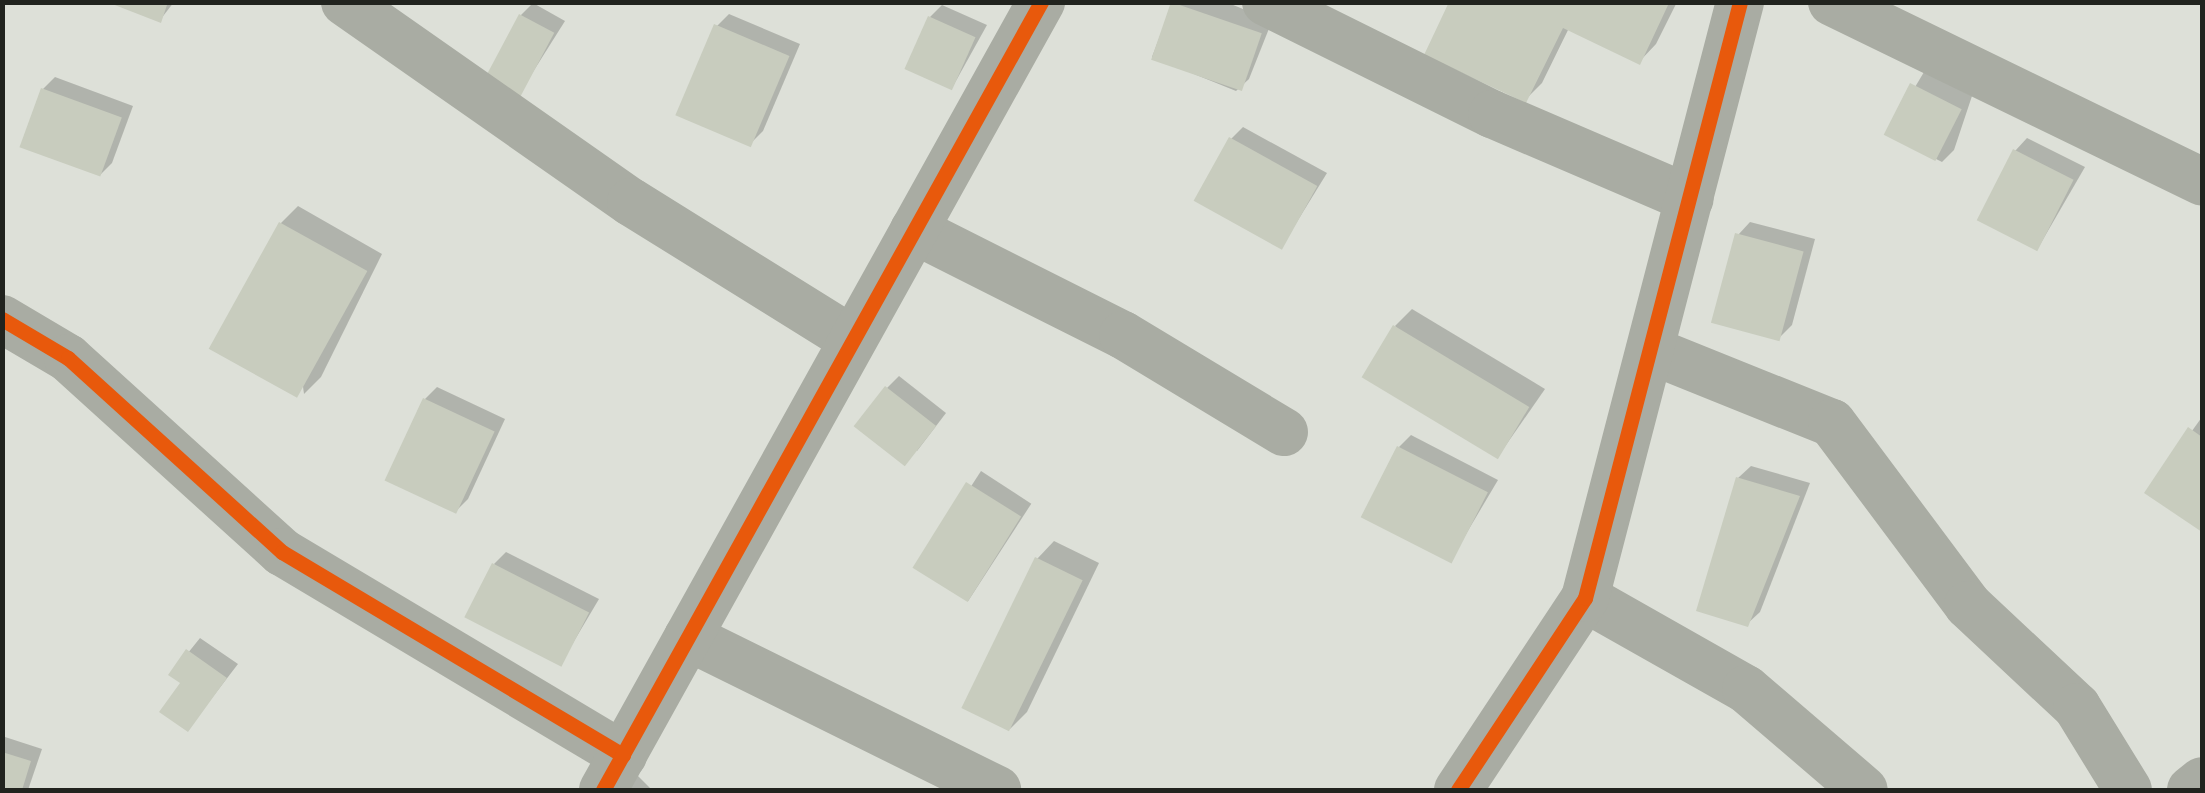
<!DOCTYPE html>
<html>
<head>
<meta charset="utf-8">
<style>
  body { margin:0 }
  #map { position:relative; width:2205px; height:793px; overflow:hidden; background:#dde0d8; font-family:"Exo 2",sans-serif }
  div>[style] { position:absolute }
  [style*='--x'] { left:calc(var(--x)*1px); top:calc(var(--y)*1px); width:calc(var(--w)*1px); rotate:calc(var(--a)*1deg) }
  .shadow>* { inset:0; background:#0003; transform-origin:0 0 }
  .building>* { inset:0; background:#c8ccbe; transform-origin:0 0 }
  .minor>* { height:48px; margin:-24px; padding:0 24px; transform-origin:24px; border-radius:24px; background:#a9aca3 }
  .cycleway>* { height:15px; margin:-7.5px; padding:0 7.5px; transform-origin:7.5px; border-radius:7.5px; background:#e8590c }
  span { translate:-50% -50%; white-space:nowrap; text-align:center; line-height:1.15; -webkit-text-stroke:10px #fff; paint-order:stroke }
  .frame { position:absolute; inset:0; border:5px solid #21231e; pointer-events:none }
</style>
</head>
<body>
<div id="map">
  <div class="shadow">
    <div style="clip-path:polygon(113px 2px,174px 2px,160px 20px)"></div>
    <div style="clip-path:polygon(1173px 2px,1226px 2px,1272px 21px,1249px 79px,1236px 91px,1152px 57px)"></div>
    <div style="clip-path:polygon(1452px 2px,1677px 2px,1656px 44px,1639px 62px,1569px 28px,1542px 83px,1525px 100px)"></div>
    <div style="clip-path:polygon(533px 3px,565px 21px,519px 94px,521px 15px)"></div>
    <div style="clip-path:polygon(942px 5px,987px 25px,952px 88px,930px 17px)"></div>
    <div style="clip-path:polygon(729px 14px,800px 44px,763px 131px,751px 143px,717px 26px)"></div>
    <div style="clip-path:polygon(1924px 72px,1972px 96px,1954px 150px,1942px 162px,1887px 134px)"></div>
    <div style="clip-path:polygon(55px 77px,133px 106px,112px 163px,100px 175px,43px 89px)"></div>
    <div style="clip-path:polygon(1243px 127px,1327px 173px,1282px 246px,1231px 139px)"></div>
    <div style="clip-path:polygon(2027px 138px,2085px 167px,2038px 248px,2015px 151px)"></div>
    <div style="clip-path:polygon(298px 206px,382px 254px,321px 377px,304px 394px,281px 223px)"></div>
    <div style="clip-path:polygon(1750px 222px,1815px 239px,1792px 325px,1780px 337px,1738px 235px)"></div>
    <div style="clip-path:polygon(1412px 309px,1545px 389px,1499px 455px,1395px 326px)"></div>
    <div style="clip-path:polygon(899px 376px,946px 413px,917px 451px,887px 388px)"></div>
    <div style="clip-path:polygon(437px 387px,505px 419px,468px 499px,456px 511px,425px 399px)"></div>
    <div style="clip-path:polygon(2202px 417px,2202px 529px,2148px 492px)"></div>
    <div style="clip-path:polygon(1411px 435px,1498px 480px,1450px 561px,1399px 447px)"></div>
    <div style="clip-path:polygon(1751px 466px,1810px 483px,1760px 612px,1747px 624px,1738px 478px)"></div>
    <div style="left:981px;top:471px;width:60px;height:116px;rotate:33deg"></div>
    <div style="clip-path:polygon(1054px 541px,1099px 563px,1027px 712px,1010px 729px,1037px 559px)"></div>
    <div style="clip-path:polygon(506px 552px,599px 599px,561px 663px,494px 564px)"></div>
    <div style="clip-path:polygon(200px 638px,238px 664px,188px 729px,183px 682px,171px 674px)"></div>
    <div style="clip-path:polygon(2px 736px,42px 749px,28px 790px,2px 790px)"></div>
    <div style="clip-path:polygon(636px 774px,652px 790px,619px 790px)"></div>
  </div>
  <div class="building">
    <div style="clip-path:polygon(107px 2px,168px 2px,161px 23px)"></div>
    <div style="left:1171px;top:2px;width:96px;height:61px;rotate:19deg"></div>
    <div style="clip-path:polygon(1449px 2px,1667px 2px,1669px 3px,1640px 65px,1563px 28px,1526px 103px,1424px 55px)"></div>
    <div style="left:519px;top:14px;width:40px;height:73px;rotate:28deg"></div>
    <div style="left:928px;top:16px;width:52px;height:58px;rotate:24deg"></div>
    <div style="left:714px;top:24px;width:82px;height:99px;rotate:23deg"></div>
    <div style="left:1910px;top:83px;width:58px;height:58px;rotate:27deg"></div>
    <div style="left:41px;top:88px;width:86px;height:63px;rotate:20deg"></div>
    <div style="left:1229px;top:137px;width:101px;height:73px;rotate:29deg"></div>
    <div style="left:2013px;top:149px;width:68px;height:80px;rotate:27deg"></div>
    <div style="left:279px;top:222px;width:101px;height:145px;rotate:29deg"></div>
    <div style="left:1735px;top:233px;width:71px;height:93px;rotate:15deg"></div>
    <div style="left:1393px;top:325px;width:159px;height:61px;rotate:31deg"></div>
    <div style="left:885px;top:386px;width:65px;height:51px;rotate:38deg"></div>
    <div style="left:423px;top:398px;width:79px;height:91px;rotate:25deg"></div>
    <div style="clip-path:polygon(2188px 427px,2202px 437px,2202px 532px,2144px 493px)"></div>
    <div style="left:1397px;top:446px;width:102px;height:80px;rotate:27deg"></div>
    <div style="clip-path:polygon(1736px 477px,1800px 496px,1748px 627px,1696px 611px)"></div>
    <div style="left:966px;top:482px;width:65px;height:101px;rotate:32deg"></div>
    <div style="left:1035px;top:557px;width:53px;height:168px;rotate:26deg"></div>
    <div style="left:492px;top:563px;width:109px;height:61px;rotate:27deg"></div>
    <div style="clip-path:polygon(186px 649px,227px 678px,188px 732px,159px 712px,180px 683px,168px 675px)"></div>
    <div style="clip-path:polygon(2px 752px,31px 761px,22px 790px,2px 790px)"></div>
  </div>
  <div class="minor">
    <div style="--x:345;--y:2;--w:349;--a:35"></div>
    <div style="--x:631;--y:202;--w:261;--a:31.9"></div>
    <div style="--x:1266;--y:2;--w:252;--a:26.4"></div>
    <div style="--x:1492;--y:114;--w:215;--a:23.2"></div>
    <div style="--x:1832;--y:2;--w:411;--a:25.9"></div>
    <div style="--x:914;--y:230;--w:234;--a:26.7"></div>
    <div style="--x:1123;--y:335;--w:188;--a:31.1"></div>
    <div style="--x:2;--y:319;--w:77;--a:30.6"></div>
    <div style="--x:68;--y:358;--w:289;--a:42.2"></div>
    <div style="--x:282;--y:552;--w:397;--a:30.8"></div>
    <div style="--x:1650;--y:350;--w:196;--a:21.9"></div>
    <div style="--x:1832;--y:423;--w:227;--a:53.2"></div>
    <div style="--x:1968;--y:605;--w:149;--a:43.1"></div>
    <div style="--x:2077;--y:707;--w:97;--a:58.4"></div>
    <div style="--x:1585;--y:598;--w:185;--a:29.5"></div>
    <div style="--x:1746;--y:689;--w:155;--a:40.6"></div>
    <div style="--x:688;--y:637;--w:345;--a:26.3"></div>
    <div style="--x:603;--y:790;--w:902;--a:-60.93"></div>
    <div style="--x:1458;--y:790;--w:230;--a:-56.5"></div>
    <div style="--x:1585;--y:598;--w:616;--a:-75.42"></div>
    <div style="--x:2191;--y:790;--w:14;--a:-39"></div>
  </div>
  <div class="cycleway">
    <div style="--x:2;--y:319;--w:77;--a:30.6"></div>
    <div style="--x:68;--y:358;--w:289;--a:42.2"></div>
    <div style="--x:282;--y:552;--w:397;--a:30.8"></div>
    <div style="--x:603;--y:790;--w:902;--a:-60.93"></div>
    <div style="--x:1458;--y:790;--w:230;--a:-56.5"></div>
    <div style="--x:1585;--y:598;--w:616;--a:-75.42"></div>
  </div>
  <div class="frame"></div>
</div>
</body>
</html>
